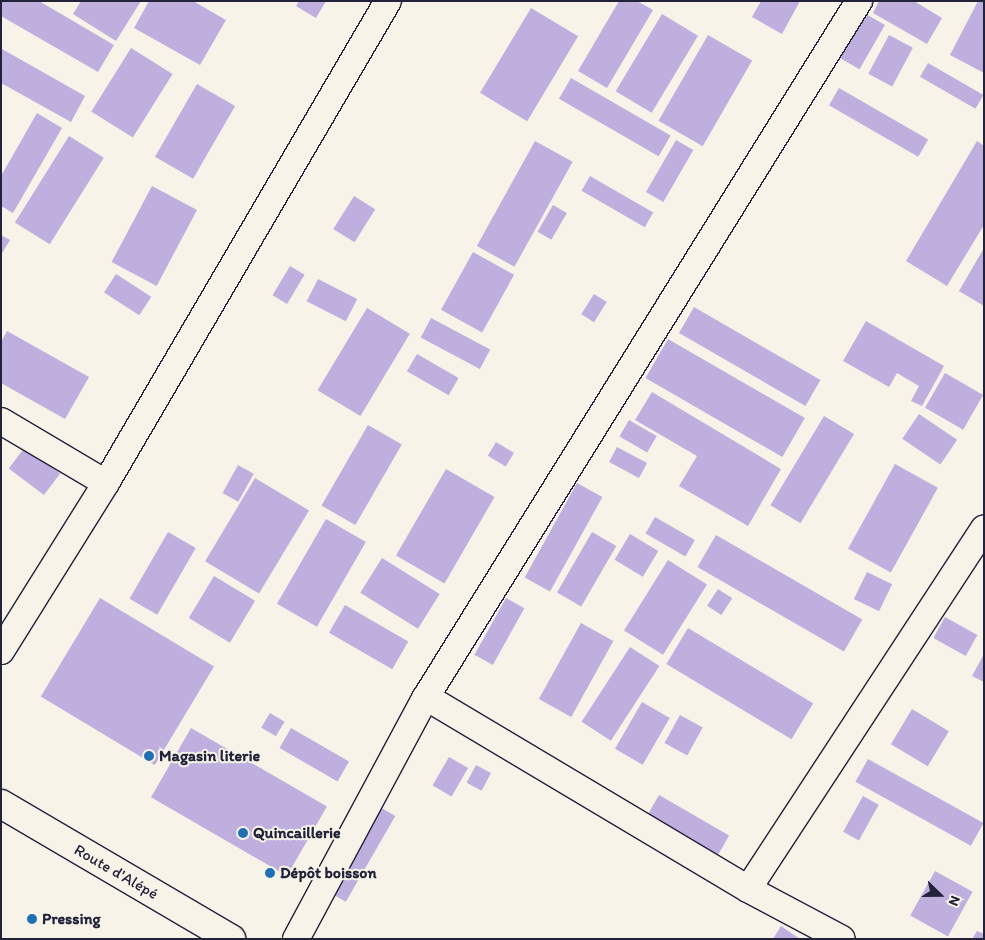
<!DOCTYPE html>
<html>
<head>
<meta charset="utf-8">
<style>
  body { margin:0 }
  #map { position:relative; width:985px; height:940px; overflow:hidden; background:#f7f3e8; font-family:Itim,sans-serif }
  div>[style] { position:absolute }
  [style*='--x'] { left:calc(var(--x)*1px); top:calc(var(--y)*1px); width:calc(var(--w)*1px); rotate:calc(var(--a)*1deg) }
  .building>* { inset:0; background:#bfafdf; transform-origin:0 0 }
  .roads { filter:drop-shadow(1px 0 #22223b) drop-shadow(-1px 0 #22223b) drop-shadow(0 1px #22223b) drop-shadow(0 -1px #22223b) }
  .minor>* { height:26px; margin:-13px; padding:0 13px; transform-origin:13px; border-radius:13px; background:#f7f3e8 }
  .secondary>* { height:28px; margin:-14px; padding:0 14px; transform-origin:14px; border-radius:14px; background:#f7f3e8 }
  .dots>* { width:14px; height:14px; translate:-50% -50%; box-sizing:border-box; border:2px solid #f7f3e8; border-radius:50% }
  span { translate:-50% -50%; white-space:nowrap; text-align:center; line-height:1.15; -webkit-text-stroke:4px #f7f3e8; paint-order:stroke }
  .poi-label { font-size:16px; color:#22223b; font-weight:700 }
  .left { translate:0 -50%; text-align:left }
  .street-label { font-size:16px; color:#22223b }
  .frame { position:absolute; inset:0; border:2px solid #22223b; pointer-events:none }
  .north { position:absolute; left:915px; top:870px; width:50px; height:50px; -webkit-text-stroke:4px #f7f3e8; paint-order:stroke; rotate:112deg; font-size:14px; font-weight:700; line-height:20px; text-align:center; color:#22223b }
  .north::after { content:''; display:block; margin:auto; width:18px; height:22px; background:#22223b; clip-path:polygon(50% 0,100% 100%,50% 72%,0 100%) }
</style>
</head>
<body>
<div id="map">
  <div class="building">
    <div style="clip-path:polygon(1px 1px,39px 1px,114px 45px,98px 72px,1px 16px)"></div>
    <div style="clip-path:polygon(81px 1px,141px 1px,116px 41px,73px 14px)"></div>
    <div style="clip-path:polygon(149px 1px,193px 1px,226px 20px,200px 65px,134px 28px)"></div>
    <div style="clip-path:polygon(299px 1px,326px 1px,316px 18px,296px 6px)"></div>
    <div style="clip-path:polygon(619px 1px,637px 1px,653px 10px,607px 88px,578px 71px)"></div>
    <div style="clip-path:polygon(761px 1px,800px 1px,782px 34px,752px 17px)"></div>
    <div style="clip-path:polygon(879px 1px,914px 1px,942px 18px,927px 44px,873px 13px)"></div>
    <div style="clip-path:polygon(978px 1px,984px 1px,984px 73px,950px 55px)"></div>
    <div style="left:531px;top:8px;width:55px;height:99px;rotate:31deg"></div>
    <div style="left:859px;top:10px;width:30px;height:51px;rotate:30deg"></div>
    <div style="left:662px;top:14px;width:42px;height:90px;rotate:31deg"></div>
    <div style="left:708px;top:35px;width:51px;height:99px;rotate:30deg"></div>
    <div style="left:889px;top:35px;width:27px;height:44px;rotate:28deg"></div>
    <div style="left:131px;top:48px;width:49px;height:75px;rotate:32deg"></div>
    <div style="clip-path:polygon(2px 49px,85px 96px,71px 122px,1px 83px)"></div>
    <div style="left:928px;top:63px;width:64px;height:16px;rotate:30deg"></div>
    <div style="left:571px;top:78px;width:115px;height:24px;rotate:30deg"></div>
    <div style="left:197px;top:84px;width:44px;height:84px;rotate:30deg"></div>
    <div style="left:839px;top:88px;width:103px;height:20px;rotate:30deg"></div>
    <div style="clip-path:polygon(37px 113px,62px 128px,13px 213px,1px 206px,1px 176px)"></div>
    <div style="left:69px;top:136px;width:41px;height:102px;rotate:32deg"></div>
    <div style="left:676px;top:140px;width:20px;height:60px;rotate:30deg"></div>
    <div style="left:535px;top:141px;width:43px;height:120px;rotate:29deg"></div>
    <div style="clip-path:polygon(977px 141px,984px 146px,984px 225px,947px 286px,906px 261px)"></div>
    <div style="left:590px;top:176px;width:73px;height:17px;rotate:30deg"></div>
    <div style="left:152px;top:186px;width:51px;height:86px;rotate:28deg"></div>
    <div style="left:354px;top:196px;width:25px;height:39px;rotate:32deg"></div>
    <div style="left:553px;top:205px;width:16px;height:31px;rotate:30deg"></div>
    <div style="clip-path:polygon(1px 235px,10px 240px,1px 255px)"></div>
    <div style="clip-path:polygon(984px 248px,984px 306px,959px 291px)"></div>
    <div style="left:473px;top:252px;width:47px;height:66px;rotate:29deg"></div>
    <div style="left:290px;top:266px;width:17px;height:34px;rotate:31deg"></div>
    <div style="left:116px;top:274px;width:42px;height:22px;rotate:33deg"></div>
    <div style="left:318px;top:279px;width:44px;height:25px;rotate:27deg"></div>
    <div style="left:594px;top:294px;width:15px;height:24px;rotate:32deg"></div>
    <div style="left:694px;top:307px;width:146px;height:30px;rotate:30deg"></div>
    <div style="left:367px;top:308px;width:50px;height:96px;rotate:31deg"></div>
    <div style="left:431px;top:318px;width:67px;height:22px;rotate:28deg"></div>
    <div style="clip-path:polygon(866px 321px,944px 366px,922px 406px,911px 401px,919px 386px,897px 373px,889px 387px,843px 361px)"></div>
    <div style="clip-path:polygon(7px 331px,89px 377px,65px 419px,1px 383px,1px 342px)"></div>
    <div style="left:668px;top:339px;width:158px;height:45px;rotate:30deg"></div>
    <div style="left:417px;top:354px;width:48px;height:20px;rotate:30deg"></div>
    <div style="left:945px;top:373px;width:44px;height:40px;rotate:30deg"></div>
    <div style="clip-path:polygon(652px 392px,781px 469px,748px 526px,679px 486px,697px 456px,635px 420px)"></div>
    <div style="left:919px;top:414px;width:46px;height:30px;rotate:34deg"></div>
    <div style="left:824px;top:416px;width:35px;height:104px;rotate:31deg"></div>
    <div style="left:629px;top:420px;width:32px;height:19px;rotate:30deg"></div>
    <div style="left:368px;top:425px;width:39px;height:93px;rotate:30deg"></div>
    <div style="left:496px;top:442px;width:21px;height:16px;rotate:31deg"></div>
    <div style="left:25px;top:447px;width:44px;height:27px;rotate:37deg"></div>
    <div style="left:617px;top:447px;width:34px;height:17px;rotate:28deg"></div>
    <div style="left:895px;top:464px;width:49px;height:97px;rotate:29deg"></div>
    <div style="left:238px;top:465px;width:18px;height:32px;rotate:29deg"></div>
    <div style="left:446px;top:469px;width:56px;height:100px;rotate:30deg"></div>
    <div style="left:255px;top:478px;width:63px;height:97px;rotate:31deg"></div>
    <div style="left:577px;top:483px;width:29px;height:108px;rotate:29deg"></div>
    <div style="left:655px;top:517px;width:46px;height:19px;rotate:30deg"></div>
    <div style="left:326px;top:519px;width:46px;height:98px;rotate:30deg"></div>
    <div style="left:168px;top:532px;width:32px;height:77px;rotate:30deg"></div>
    <div style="left:592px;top:532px;width:28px;height:70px;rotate:30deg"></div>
    <div style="left:630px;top:534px;width:33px;height:30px;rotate:31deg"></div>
    <div style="left:716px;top:535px;width:169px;height:37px;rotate:30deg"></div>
    <div style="left:382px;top:558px;width:68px;height:41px;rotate:32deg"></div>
    <div style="left:668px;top:560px;width:46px;height:83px;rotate:32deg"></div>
    <div style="left:867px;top:572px;width:28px;height:30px;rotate:26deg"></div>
    <div style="left:214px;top:576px;width:48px;height:49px;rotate:31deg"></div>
    <div style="left:718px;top:589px;width:17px;height:20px;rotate:33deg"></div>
    <div style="left:100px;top:598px;width:133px;height:115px;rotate:31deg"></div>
    <div style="left:506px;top:598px;width:21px;height:65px;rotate:29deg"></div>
    <div style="left:345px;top:605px;width:73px;height:32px;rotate:30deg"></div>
    <div style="left:945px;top:617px;width:37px;height:24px;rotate:29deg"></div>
    <div style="left:581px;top:623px;width:37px;height:87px;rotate:29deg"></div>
    <div style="left:688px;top:628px;width:146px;height:42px;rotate:31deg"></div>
    <div style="left:630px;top:647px;width:35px;height:89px;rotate:33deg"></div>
    <div style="clip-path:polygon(984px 654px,984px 682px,972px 676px)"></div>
    <div style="left:642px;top:702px;width:32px;height:54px;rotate:30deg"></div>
    <div style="left:912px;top:709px;width:43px;height:41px;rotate:31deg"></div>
    <div style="left:270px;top:713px;width:17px;height:17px;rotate:31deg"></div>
    <div style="left:680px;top:715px;width:26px;height:32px;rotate:29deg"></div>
    <div style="left:191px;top:728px;width:157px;height:80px;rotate:30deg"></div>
    <div style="left:291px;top:728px;width:67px;height:23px;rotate:30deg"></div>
    <div style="left:449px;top:757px;width:22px;height:33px;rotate:30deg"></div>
    <div style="left:868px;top:759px;width:132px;height:26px;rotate:29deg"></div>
    <div style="left:476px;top:765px;width:17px;height:20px;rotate:28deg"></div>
    <div style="left:659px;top:795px;width:81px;height:25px;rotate:30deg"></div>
    <div style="left:863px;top:796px;width:18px;height:41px;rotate:29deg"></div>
    <div style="left:378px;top:806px;width:20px;height:99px;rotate:30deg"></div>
    <div style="left:935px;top:871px;width:43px;height:51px;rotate:29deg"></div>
    <div style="clip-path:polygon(781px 926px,800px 939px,773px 939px)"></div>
    <div style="clip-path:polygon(977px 931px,984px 934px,984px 939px,972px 939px)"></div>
  </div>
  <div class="roads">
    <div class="minor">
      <div style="--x:1;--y:421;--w:122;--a:30.6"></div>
      <div style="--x:1;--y:651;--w:198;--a:-58"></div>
      <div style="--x:106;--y:483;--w:558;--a:-59.67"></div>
      <div style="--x:426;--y:697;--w:375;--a:30.8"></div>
      <div style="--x:748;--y:889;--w:106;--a:28"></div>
      <div style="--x:748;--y:889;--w:431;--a:-56.8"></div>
      <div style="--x:296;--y:939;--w:275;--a:-61.8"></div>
      <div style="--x:426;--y:697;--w:820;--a:-58.11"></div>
    </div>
    <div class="secondary">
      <div style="--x:1;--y:804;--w:267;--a:30.4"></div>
    </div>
  </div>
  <div class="dots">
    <div style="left:149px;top:756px;background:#1f6fb2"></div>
    <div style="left:243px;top:833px;background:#1f6fb2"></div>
    <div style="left:270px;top:873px;background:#1f6fb2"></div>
    <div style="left:32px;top:919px;background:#1f6fb2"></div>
  </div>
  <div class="poi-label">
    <span class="left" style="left:159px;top:756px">Magasin literie</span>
    <span class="left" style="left:253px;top:833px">Quincaillerie</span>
    <span class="left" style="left:280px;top:873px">Dépôt boisson</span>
    <span class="left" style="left:42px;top:919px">Pressing</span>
  </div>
  <div class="street-label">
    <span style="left:116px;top:872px;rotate:30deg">Route d'Alépé</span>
  </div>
  <div class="frame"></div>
  <div class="north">N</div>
</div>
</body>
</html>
